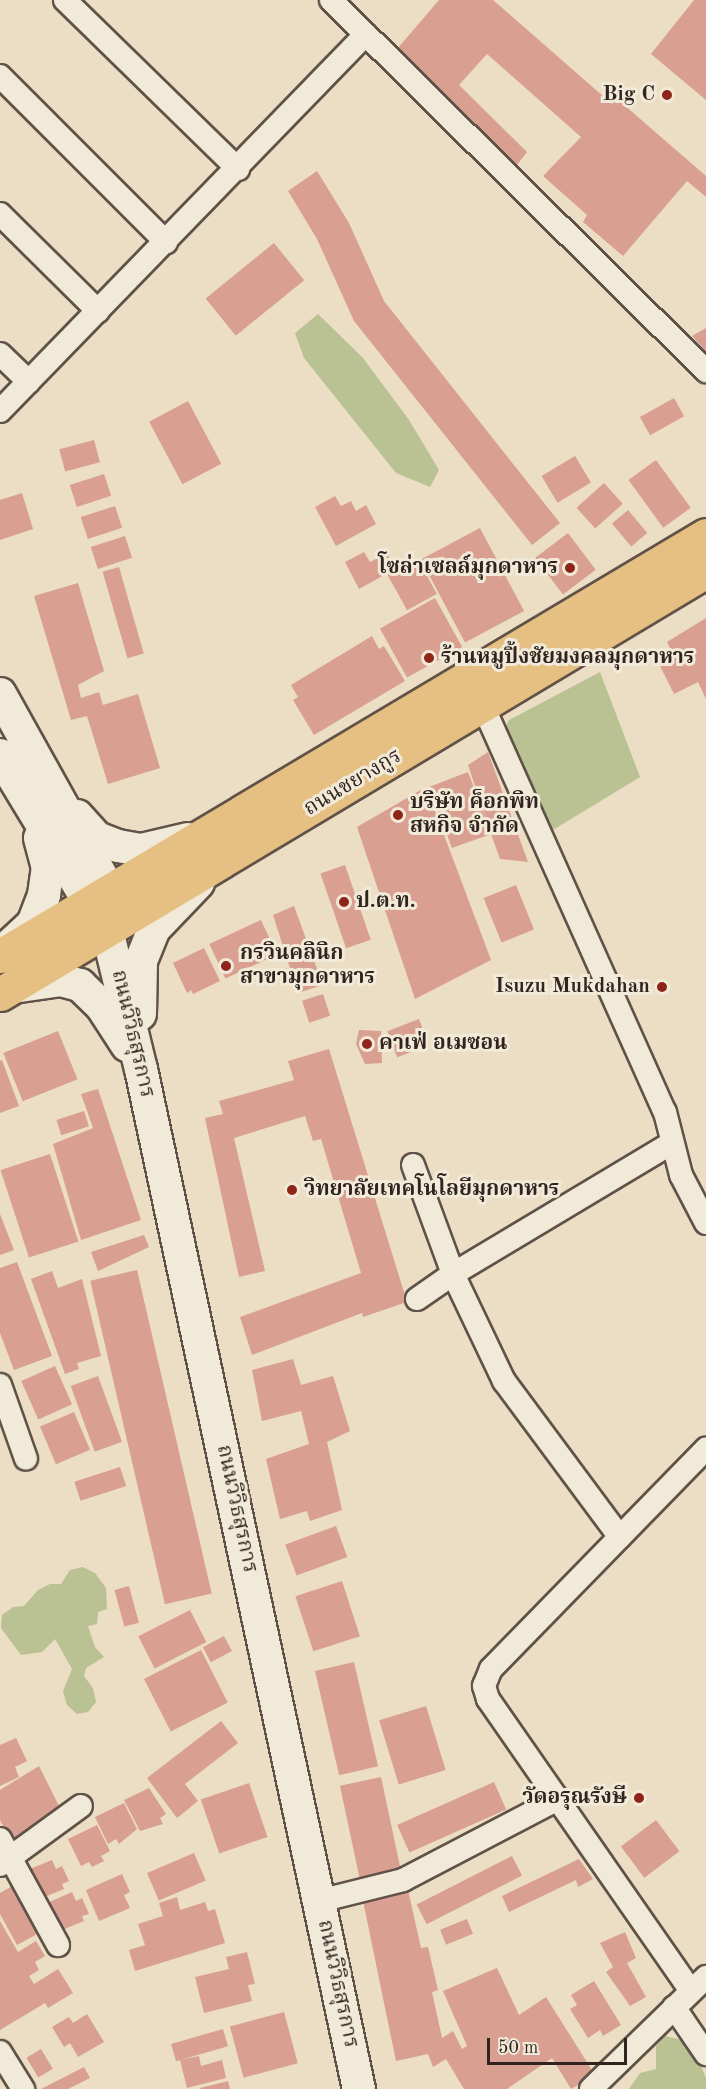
<!DOCTYPE html>
<html>
<head>
<meta charset="utf-8">
<style>
  body { margin:0 }
  #map { position:relative; width:706px; height:2089px; overflow:hidden; background:#ebdec4; font-family:"Old Standard TT","Noto Serif Thai",serif }
  div>[style] { position:absolute }
  [style*='--x'] { left:calc(var(--x)*1px); top:calc(var(--y)*1px); width:calc(var(--w)*1px); rotate:calc(var(--a)*1deg) }
  .green>* { inset:0; background:#bac192 }
  .building>* { inset:0; background:#d99f91; transform-origin:0 0 }
  .roads { filter:drop-shadow(2px 0 #605248) drop-shadow(-2px 0 #605248) drop-shadow(0 2px #605248) drop-shadow(0 -2px #605248) }
  .street>* { height:22px; margin:-11px; padding:0 11px; transform-origin:11px; border-radius:11px; background:#f2ead9 }
  .secondary>* { height:32px; margin:-16px; padding:0 16px; transform-origin:16px; border-radius:16px; background:#f2ead9 }
  .primary>* { height:33px; margin:-16.5px; padding:0 16.5px; transform-origin:16.5px; border-radius:16.5px; background:#e6bf82 }
  .dots>* { width:16px; height:16px; translate:-50% -50%; box-sizing:border-box; border:3px solid #f2ead9; border-radius:50% }
  span { translate:-50% -50%; white-space:nowrap; text-align:center; line-height:1.15; -webkit-text-stroke:6px #f2ead9; paint-order:stroke }
  .poi-label { font-size:21px; color:#31241e; font-weight:700 }
  .right { translate:-100% -50%; text-align:right }
  .left { translate:0 -50%; text-align:left }
  .street-label { font-size:21px; color:#31241e }
  .scale { position:absolute; left:487px; top:2038px; width:140px; height:27px; box-sizing:border-box; border:3px solid #31241e; border-top:0; padding-left:8px; font-size:18px; line-height:21px; white-space:nowrap; color:#31241e; -webkit-text-stroke:4px #f2ead9; paint-order:stroke }
</style>
</head>
<body>
<div id="map">
  <div class="green">
    <div style="clip-path:polygon(318px 314px,363px 358px,409px 420px,439px 470px,430px 487px,396px 473px,304px 358px,295px 333px)"></div>
    <div style="clip-path:polygon(600px 672px,640px 777px,548px 833px,506px 727px,509px 720px)"></div>
    <div style="clip-path:polygon(83px 1567px,95px 1573px,106px 1588px,107px 1609px,98px 1612px,97px 1624px,88px 1626px,95px 1647px,104px 1657px,86px 1668px,84px 1676px,93px 1688px,96px 1702px,88px 1712px,77px 1714px,67px 1705px,63px 1691px,72px 1669px,55px 1639px,42px 1652px,21px 1655px,1px 1628px,2px 1615px,13px 1607px,24px 1606px,38px 1590px,50px 1584px,61px 1584px,70px 1570px)"></div>
    <div style="clip-path:polygon(665px 2036px,682px 2040px,697px 2056px,706px 2078px,706px 2089px,629px 2089px,640px 2073px,656px 2069px,656px 2046px)"></div>
  </div>
  <div class="building">
    <div style="clip-path:polygon(439px 0,493px 0,612px 104px,616px 98px,706px 176px,706px 197px,687px 181px,623px 256px,583px 222px,587px 215px,543px 176px,581px 137px,487px 54px,459px 85px,527px 152px,517px 165px,397px 49px)"></div>
    <div style="clip-path:polygon(694px 0,706px 0,706px 100px,651px 54px)"></div>
    <div style="clip-path:polygon(317px 171px,349px 223px,384px 301px,560px 523px,532px 545px,354px 321px,317px 239px,288px 191px)"></div>
    <div style="left:274px;top:243px;width:48px;height:88px;rotate:51deg"></div>
    <div style="clip-path:polygon(706px 328px,706px 352px,692px 336px)"></div>
    <div style="left:674px;top:398px;width:21px;height:39px;rotate:61deg"></div>
    <div style="left:188px;top:401px;width:71px;height:44px;rotate:62deg"></div>
    <div style="left:94px;top:440px;width:23px;height:36px;rotate:75deg"></div>
    <div style="left:575px;top:456px;width:31px;height:39px;rotate:59deg"></div>
    <div style="left:656px;top:460px;width:59px;height:34px;rotate:54deg"></div>
    <div style="left:104px;top:474px;width:23px;height:36px;rotate:72deg"></div>
    <div style="left:604px;top:483px;width:28px;height:37px;rotate:48deg"></div>
    <div style="clip-path:polygon(22px 493px,33px 529px,0 540px,0 500px)"></div>
    <div style="clip-path:polygon(335px 496px,341px 506px,351px 501px,356px 511px,366px 505px,376px 524px,336px 546px,315px 507px)"></div>
    <div style="left:115px;top:506px;width:23px;height:36px;rotate:72deg"></div>
    <div style="left:628px;top:510px;width:30px;height:21px;rotate:50deg"></div>
    <div style="left:480px;top:528px;width:94px;height:67px;rotate:62deg"></div>
    <div style="left:568px;top:533px;width:46px;height:41px;rotate:53deg"></div>
    <div style="left:125px;top:536px;width:23px;height:36px;rotate:72deg"></div>
    <div style="clip-path:polygon(364px 552px,370px 562px,387px 553px,395px 569px,359px 589px,345px 562px)"></div>
    <div style="left:417px;top:558px;width:41px;height:34px;rotate:61deg"></div>
    <div style="left:119px;top:567px;width:90px;height:17px;rotate:74deg"></div>
    <div style="clip-path:polygon(78px 583px,104px 671px,78px 685px,81px 698px,99px 692px,103px 705px,138px 694px,160px 768px,108px 784px,87px 716px,71px 720px,34px 596px)"></div>
    <div style="left:435px;top:598px;width:56px;height:63px;rotate:61deg"></div>
    <div style="clip-path:polygon(706px 618px,706px 699px,698px 682px,674px 694px,659px 664px,673px 654px,667px 642px)"></div>
    <div style="clip-path:polygon(372px 636px,379px 649px,384px 646px,405px 681px,314px 735px,293px 700px,298px 697px,291px 685px)"></div>
    <div style="clip-path:polygon(488px 752px,528px 862px,500px 859px,491px 834px,452px 848px,429px 787px,468px 772px,488px 824px,468px 765px)"></div>
    <div style="clip-path:polygon(426px 787px,491px 960px,415px 999px,357px 827px)"></div>
    <div style="left:345px;top:865px;width:79px;height:26px;rotate:71deg"></div>
    <div style="left:516px;top:885px;width:48px;height:35px;rotate:68deg"></div>
    <div style="clip-path:polygon(294px 906px,323px 985px,298px 993px,273px 915px)"></div>
    <div style="left:261px;top:920px;width:38px;height:57px;rotate:65deg"></div>
    <div style="clip-path:polygon(204px 948px,220px 981px,193px 994px,191px 990px,187px 993px,173px 963px)"></div>
    <div style="left:323px;top:994px;width:23px;height:22px;rotate:72deg"></div>
    <div style="left:419px;top:1019px;width:28px;height:34px;rotate:69deg"></div>
    <div style="clip-path:polygon(359px 1030px,381px 1031px,382px 1063px,365px 1064px,356px 1044px)"></div>
    <div style="left:58px;top:1031px;width:52px;height:59px;rotate:68deg"></div>
    <div style="clip-path:polygon(329px 1049px,407px 1302px,363px 1317px,362px 1313px,252px 1355px,240px 1317px,361px 1273px,321px 1139px,313px 1141px,305px 1116px,234px 1138px,265px 1271px,239px 1277px,205px 1118px,223px 1114px,219px 1101px,294px 1080px,288px 1061px)"></div>
    <div style="clip-path:polygon(2px 1060px,19px 1106px,0 1113px,0 1061px)"></div>
    <div style="clip-path:polygon(98px 1089px,141px 1220px,81px 1240px,53px 1144px,93px 1128px,81px 1094px)"></div>
    <div style="left:84px;top:1111px;width:16px;height:29px;rotate:72deg"></div>
    <div style="left:50px;top:1154px;width:92px;height:52px;rotate:72deg"></div>
    <div style="clip-path:polygon(0 1214px,14px 1250px,0 1255px)"></div>
    <div style="clip-path:polygon(144px 1235px,149px 1247px,98px 1271px,91px 1252px)"></div>
    <div style="clip-path:polygon(17px 1262px,52px 1356px,14px 1370px,0 1333px,0 1268px)"></div>
    <div style="left:137px;top:1270px;width:332px;height:48px;rotate:77deg"></div>
    <div style="clip-path:polygon(52px 1271px,58px 1288px,82px 1279px,101px 1356px,77px 1363px,79px 1369px,65px 1374px,31px 1279px)"></div>
    <div style="clip-path:polygon(293px 1359px,301px 1385px,333px 1376px,350px 1431px,327px 1442px,342px 1510px,310px 1521px,307px 1511px,280px 1519px,266px 1459px,309px 1444px,301px 1411px,262px 1421px,252px 1370px)"></div>
    <div style="left:55px;top:1366px;width:42px;height:37px;rotate:66deg"></div>
    <div style="left:98px;top:1376px;width:70px;height:29px;rotate:70deg"></div>
    <div style="left:74px;top:1412px;width:41px;height:37px;rotate:67deg"></div>
    <div style="left:120px;top:1467px;width:20px;height:48px;rotate:72deg"></div>
    <div style="left:336px;top:1526px;width:33px;height:54px;rotate:70deg"></div>
    <div style="left:342px;top:1581px;width:58px;height:49px;rotate:72deg"></div>
    <div style="left:129px;top:1586px;width:38px;height:15px;rotate:75deg"></div>
    <div style="left:190px;top:1610px;width:36px;height:58px;rotate:63deg"></div>
    <div style="left:224px;top:1636px;width:17px;height:24px;rotate:62deg"></div>
    <div style="left:201px;top:1650px;width:59px;height:64px;rotate:63deg"></div>
    <div style="left:354px;top:1662px;width:107px;height:40px;rotate:77deg"></div>
    <div style="left:426px;top:1706px;width:67px;height:49px;rotate:73deg"></div>
    <div style="clip-path:polygon(221px 1721px,238px 1743px,185px 1784px,198px 1801px,177px 1818px,147px 1778px)"></div>
    <div style="clip-path:polygon(16px 1738px,27px 1761px,15px 1767px,19px 1777px,0 1786px,0 1745px)"></div>
    <div style="clip-path:polygon(39px 1766px,60px 1808px,12px 1844px,0 1820px,0 1790px)"></div>
    <div style="left:381px;top:1777px;width:100px;height:42px;rotate:78deg"></div>
    <div style="left:494px;top:1782px;width:30px;height:106px;rotate:66deg"></div>
    <div style="left:249px;top:1783px;width:57px;height:51px;rotate:71deg"></div>
    <div style="clip-path:polygon(149px 1788px,166px 1814px,160px 1818px,163px 1824px,140px 1831px,124px 1800px)"></div>
    <div style="clip-path:polygon(124px 1803px,137px 1829px,119px 1844px,116px 1839px,108px 1844px,95px 1817px)"></div>
    <div style="left:656px;top:1820px;width:39px;height:44px;rotate:53deg"></div>
    <div style="clip-path:polygon(97px 1825px,110px 1851px,101px 1856px,104px 1861px,92px 1867px,89px 1862px,81px 1866px,68px 1839px)"></div>
    <div style="left:194px;top:1853px;width:30px;height:51px;rotate:67deg"></div>
    <div style="left:512px;top:1856px;width:22px;height:107px;rotate:63deg"></div>
    <div style="clip-path:polygon(579px 1859px,593px 1879px,578px 1887px,576px 1880px,509px 1912px,502px 1896px)"></div>
    <div style="clip-path:polygon(52px 1860px,56px 1869px,62px 1866px,69px 1881px,62px 1884px,64px 1889px,37px 1900px,25px 1871px)"></div>
    <div style="clip-path:polygon(122px 1874px,130px 1892px,124px 1895px,130px 1908px,99px 1921px,86px 1890px)"></div>
    <div style="clip-path:polygon(12px 1886px,39px 1933px,17px 1945px,0 1914px,0 1893px)"></div>
    <div style="clip-path:polygon(408px 1890px,421px 1948px,428px 1947px,438px 1990px,432px 1992px,442px 2038px,453px 2031px,462px 2049px,467px 2046px,443px 1991px,497px 1968px,519px 2015px,546px 1997px,595px 2075px,571px 2089px,552px 2058px,507px 2089px,464px 2089px,446px 2059px,433px 2067px,428px 2054px,396px 2061px,363px 1901px)"></div>
    <div style="clip-path:polygon(72px 1892px,76px 1901px,82px 1898px,89px 1914px,82px 1916px,84px 1921px,57px 1932px,45px 1904px)"></div>
    <div style="clip-path:polygon(177px 1897px,180px 1910px,205px 1902px,208px 1911px,215px 1909px,225px 1943px,135px 1971px,129px 1950px,145px 1945px,138px 1924px,163px 1916px,159px 1903px)"></div>
    <div style="left:467px;top:1919px;width:16px;height:29px;rotate:68deg"></div>
    <div style="clip-path:polygon(0 1921px,18px 1952px,36px 1941px,45px 1956px,35px 1962px,39px 1970px,29px 1976px,34px 1984px,58px 1969px,73px 1993px,48px 2008px,45px 2003px,0 2030px)"></div>
    <div style="clip-path:polygon(625px 1932px,636px 1958px,627px 1963px,646px 1997px,630px 2006px,606px 1972px,613px 1967px,600px 1943px)"></div>
    <div style="clip-path:polygon(247px 1952px,255px 1984px,248px 1985px,252px 2001px,204px 2013px,195px 1977px,229px 1969px,226px 1957px)"></div>
    <div style="clip-path:polygon(594px 1981px,621px 2025px,603px 2036px,600px 2030px,588px 2038px,570px 2009px,577px 2005px,571px 1995px)"></div>
    <div style="left:284px;top:2012px;width:53px;height:56px;rotate:75deg"></div>
    <div style="clip-path:polygon(87px 2014px,104px 2042px,78px 2057px,70px 2043px,64px 2047px,52px 2027px,69px 2017px,73px 2023px)"></div>
    <div style="left:223px;top:2029px;width:18px;height:54px;rotate:74deg"></div>
    <div style="left:41px;top:2049px;width:23px;height:17px;rotate:59deg"></div>
    <div style="clip-path:polygon(199px 2056px,201px 2066px,222px 2060px,226px 2078px,187px 2088px,180px 2060px)"></div>
    <div style="clip-path:polygon(84px 2067px,90px 2078px,68px 2089px,41px 2089px)"></div>
    <div style="clip-path:polygon(228px 2081px,230px 2089px,201px 2089px,200px 2088px)"></div>
  </div>
  <div class="roads">
    <div class="street">
      <div style="--x:65;--y:0;--w:242;--a:44.3"></div>
      <div style="--x:331;--y:0;--w:528;--a:44.69"></div>
      <div style="--x:0;--y:76;--w:235;--a:45"></div>
      <div style="--x:0;--y:214;--w:138;--a:44.7"></div>
      <div style="--x:0;--y:354;--w:40;--a:44"></div>
      <div style="--x:0;--y:411;--w:525;--a:-45.85"></div>
      <div style="--x:483;--y:706;--w:445;--a:65.9"></div>
      <div style="--x:665;--y:1112;--w:65;--a:75.7"></div>
      <div style="--x:681;--y:1175;--w:54;--a:62.5"></div>
      <div style="--x:413;--y:1165;--w:116;--a:69.8"></div>
      <div style="--x:453;--y:1274;--w:119;--a:64.5"></div>
      <div style="--x:504;--y:1381;--w:194;--a:53.4"></div>
      <div style="--x:417;--y:1299;--w:44;--a:-34.8"></div>
      <div style="--x:453;--y:1274;--w:255;--a:-30.9"></div>
      <div style="--x:0;--y:1385;--w:78;--a:70.6"></div>
      <div style="--x:0;--y:1839;--w:121;--a:61.3"></div>
      <div style="--x:0;--y:1865;--w:100;--a:-36.1"></div>
      <div style="--x:319;--y:1901;--w:87;--a:-14"></div>
      <div style="--x:403;--y:1880;--w:175;--a:-27.6"></div>
      <div style="--x:691;--y:1991;--w:356;--a:-124.8"></div>
      <div style="--x:488;--y:1699;--w:14;--a:-107"></div>
      <div style="--x:484;--y:1686;--w:18;--a:-68"></div>
      <div style="--x:491;--y:1669;--w:308;--a:-45.7"></div>
      <div style="--x:674;--y:2007;--w:57;--a:55.8"></div>
      <div style="--x:0;--y:2052;--w:44;--a:58.1"></div>
      <div style="--x:591;--y:2089;--w:161;--a:-44.2"></div>
    </div>
    <div class="secondary">
      <div style="--x:0;--y:694;--w:227;--a:60.9"></div>
      <div style="--x:110;--y:892;--w:38;--a:95"></div>
      <div style="--x:107;--y:930;--w:143;--a:76.3"></div>
      <div style="--x:141;--y:1069;--w:1043;--a:77.94"></div>
      <div style="--x:0;--y:755;--w:199;--a:58.8"></div>
      <div style="--x:77;--y:816;--w:30;--a:48"></div>
      <div style="--x:97;--y:838;--w:22;--a:21"></div>
      <div style="--x:118;--y:846;--w:23;--a:10"></div>
      <div style="--x:141;--y:850;--w:48;--a:-13.2"></div>
      <div style="--x:7;--y:948;--w:35;--a:-43"></div>
      <div style="--x:33;--y:924;--w:31;--a:-69"></div>
      <div style="--x:44;--y:895;--w:27;--a:-82"></div>
      <div style="--x:48;--y:868;--w:31;--a:-105"></div>
      <div style="--x:13;--y:987;--w:49;--a:-8.3"></div>
      <div style="--x:61;--y:980;--w:20;--a:15"></div>
      <div style="--x:80;--y:985;--w:29;--a:44"></div>
      <div style="--x:101;--y:1005;--w:48;--a:57"></div>
      <div style="--x:140;--y:1014;--w:53;--a:-88.9"></div>
      <div style="--x:141;--y:961;--w:35;--a:-68"></div>
      <div style="--x:154;--y:929;--w:64;--a:-46.3"></div>
    </div>
    <div class="primary">
      <div style="--x:0;--y:956;--w:822;--a:-30.81"></div>
      <div style="--x:0;--y:994;--w:823;--a:-30.93"></div>
    </div>
  </div>
  <div class="dots">
    <div style="left:667px;top:95px;background:#8f2418"></div>
    <div style="left:570px;top:568px;background:#8f2418"></div>
    <div style="left:429px;top:658px;background:#8f2418"></div>
    <div style="left:398px;top:815px;background:#8f2418"></div>
    <div style="left:344px;top:902px;background:#8f2418"></div>
    <div style="left:226px;top:966px;background:#8f2418"></div>
    <div style="left:662px;top:987px;background:#8f2418"></div>
    <div style="left:367px;top:1044px;background:#8f2418"></div>
    <div style="left:292px;top:1190px;background:#8f2418"></div>
    <div style="left:639px;top:1798px;background:#8f2418"></div>
  </div>
  <div class="poi-label">
    <span class="right" style="left:655px;top:95px">Big C</span>
    <span class="right" style="left:558px;top:568px">โซล่าเซลล์มุกดาหาร</span>
    <span class="left" style="left:441px;top:658px">ร้านหมูปิ้งชัยมงคลมุกดาหาร</span>
    <span class="left" style="left:410px;top:815px">บริษัท ค็อกพิท<br>สหกิจ จำกัด</span>
    <span class="left" style="left:356px;top:902px">ป.ต.ท.</span>
    <span class="left" style="left:240px;top:966px">กรวินคลินิก<br>สาขามุกดาหาร</span>
    <span class="right" style="left:650px;top:987px">Isuzu Mukdahan</span>
    <span class="left" style="left:379px;top:1044px">คาเฟ่ อเมซอน</span>
    <span class="left" style="left:304px;top:1190px">วิทยาลัยเทคโนโลยีมุกดาหาร</span>
    <span class="right" style="left:627px;top:1798px">วัดอรุณรังษี</span>
  </div>
  <div class="street-label">
    <span style="left:353px;top:783px;rotate:-31deg">ถนนชยางกูร</span>
    <span style="left:132px;top:1034px;rotate:77deg">ถนนวิวิธสุรการ</span>
    <span style="left:236px;top:1509px;rotate:78deg">ถนนวิวิธสุรการ</span>
    <span style="left:337px;top:1984px;rotate:78deg">ถนนวิวิธสุรการ</span>
  </div>
  <div class="scale">50 m</div>
</div>
</body>
</html>
